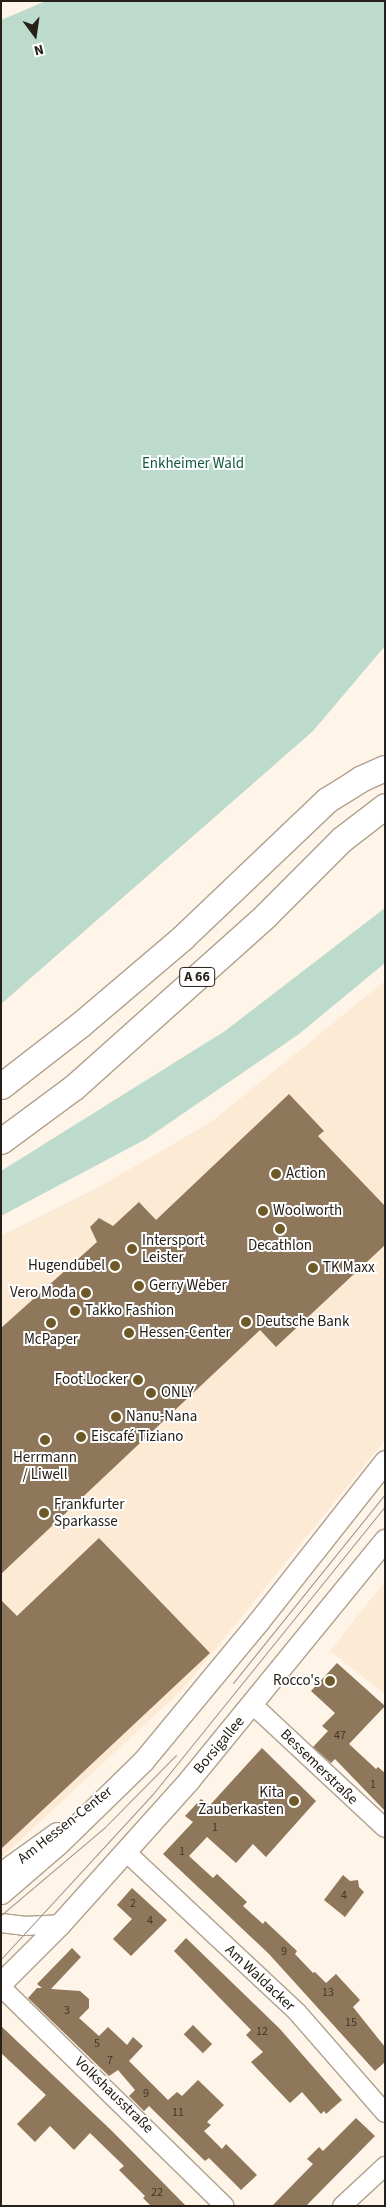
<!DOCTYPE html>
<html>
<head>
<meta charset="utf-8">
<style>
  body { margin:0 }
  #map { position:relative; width:386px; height:2207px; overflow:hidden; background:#fef4e8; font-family:"Source Sans 3",sans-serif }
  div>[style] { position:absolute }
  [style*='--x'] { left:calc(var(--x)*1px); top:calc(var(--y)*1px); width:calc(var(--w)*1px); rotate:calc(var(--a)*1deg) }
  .built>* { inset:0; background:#fcead5 }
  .green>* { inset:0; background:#bcdbcc }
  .building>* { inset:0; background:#8e775a; transform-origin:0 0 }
  .roads { filter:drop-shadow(1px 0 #b1a18f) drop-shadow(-1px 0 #b1a18f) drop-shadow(0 1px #b1a18f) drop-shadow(0 -1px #b1a18f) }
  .minor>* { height:18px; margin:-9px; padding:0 9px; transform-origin:9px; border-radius:9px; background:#fff }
  .major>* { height:21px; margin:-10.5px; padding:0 10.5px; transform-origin:10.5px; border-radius:10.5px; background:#fff }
  .highway>* { height:25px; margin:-12.5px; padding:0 12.5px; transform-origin:12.5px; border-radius:12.5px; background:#fff }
  .tram>* { height:1px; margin:-0.5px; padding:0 0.5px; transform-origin:0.5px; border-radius:0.5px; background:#9a9288 }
  .dots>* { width:14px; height:14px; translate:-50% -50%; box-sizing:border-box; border:2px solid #fff; border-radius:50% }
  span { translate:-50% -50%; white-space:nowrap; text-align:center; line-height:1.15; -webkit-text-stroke:4px #fff; paint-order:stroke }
  .number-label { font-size:12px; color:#403629 }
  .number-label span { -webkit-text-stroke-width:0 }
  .shield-label span { padding:1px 4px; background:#fff; border:1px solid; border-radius:4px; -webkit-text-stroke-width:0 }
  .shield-label { font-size:14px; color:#262019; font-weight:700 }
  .park-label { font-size:15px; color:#11583f }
  .poi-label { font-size:15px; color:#262019 }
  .left { translate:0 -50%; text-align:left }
  .right { translate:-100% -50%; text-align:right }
  .street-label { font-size:15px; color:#262019 }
  .frame { position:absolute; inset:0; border:2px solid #262019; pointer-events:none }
  .north { position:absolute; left:10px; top:10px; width:50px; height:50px; -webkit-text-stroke:4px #fff; paint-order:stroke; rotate:166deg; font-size:14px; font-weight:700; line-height:20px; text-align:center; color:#262019 }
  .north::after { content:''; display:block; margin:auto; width:18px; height:22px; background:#262019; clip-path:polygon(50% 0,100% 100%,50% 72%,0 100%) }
</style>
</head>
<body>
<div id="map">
  <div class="built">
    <div style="clip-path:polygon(385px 981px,385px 1440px,183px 1689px,1px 1858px,1px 1236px,99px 1187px,211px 1122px)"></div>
    <div style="clip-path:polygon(385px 1581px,385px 1694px,330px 1651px)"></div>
  </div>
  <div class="green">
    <div style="clip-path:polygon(46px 1px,385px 1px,385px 646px,313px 731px,1px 1004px,1px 20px)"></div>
    <div style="clip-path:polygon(385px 908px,385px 963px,299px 1034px,146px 1139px,1px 1216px,1px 1171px,225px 1031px)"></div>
  </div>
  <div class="building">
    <div style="clip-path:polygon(289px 1094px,324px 1131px,318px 1136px,385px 1206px,385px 1245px,276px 1347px,260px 1330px,1px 1574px,1px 1328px,97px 1242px,90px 1227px,99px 1218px,113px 1226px,139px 1202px,156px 1220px)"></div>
    <div style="clip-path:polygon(99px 1538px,210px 1653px,1px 1849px,1px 1600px,17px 1616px)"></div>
    <div style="clip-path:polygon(337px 1663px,385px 1706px,349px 1744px,376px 1769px,378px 1767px,385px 1773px,385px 1811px,335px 1759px,331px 1763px,313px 1747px,328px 1731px,322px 1726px,335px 1713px,311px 1691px)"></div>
    <div style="clip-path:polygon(262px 1748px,316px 1801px,266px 1857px,253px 1844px,236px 1863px,207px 1837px,189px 1856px,213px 1878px,217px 1874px,247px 1902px,243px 1906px,263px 1924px,265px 1921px,297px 1951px,295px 1954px,313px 1973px,315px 1972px,326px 1983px,336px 1974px,360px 2000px,353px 2007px,385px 2047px,385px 2062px,375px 2071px,269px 1954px,163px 1854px,193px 1822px,185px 1816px,201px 1799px,210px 1805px)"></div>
    <div style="clip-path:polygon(343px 1875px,350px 1881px,358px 1880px,359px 1887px,364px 1892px,345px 1917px,324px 1900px)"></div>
    <div style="clip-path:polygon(132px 1888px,167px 1920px,131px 1956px,113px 1939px,132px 1919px,117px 1905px)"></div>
    <div style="clip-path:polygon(186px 1938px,280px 2029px,342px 2100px,326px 2114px,324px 2111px,321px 2114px,302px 2092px,290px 2103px,251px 2062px,263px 2052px,246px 2035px,251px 2030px,174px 1951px)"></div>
    <div style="clip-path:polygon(72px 1948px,81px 1957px,51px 1989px,80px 1991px,89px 1999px,89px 2008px,79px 2018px,99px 2036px,108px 2027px,127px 2045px,133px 2037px,143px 2046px,129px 2061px,168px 2100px,177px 2092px,182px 2096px,198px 2080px,224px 2105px,207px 2122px,211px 2125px,204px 2131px,222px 2149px,226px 2144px,257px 2175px,241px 2190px,209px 2158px,205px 2161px,149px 2106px,144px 2111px,129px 2096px,135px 2090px,118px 2070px,109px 2076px,28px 1998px,37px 1988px,42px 1988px,37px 1984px)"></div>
    <div style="left:193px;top:2025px;width:27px;height:13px;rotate:45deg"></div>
    <div style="clip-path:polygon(1px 2026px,112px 2131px,186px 2206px,151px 2206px,143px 2198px,145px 2196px,119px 2170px,124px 2166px,90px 2133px,74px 2150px,50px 2126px,35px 2142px,17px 2124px,46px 2095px,1px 2053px)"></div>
    <div style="clip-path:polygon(356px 2118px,375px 2136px,306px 2206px,272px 2206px,313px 2164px,307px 2159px,319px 2147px,323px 2151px)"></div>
  </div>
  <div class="roads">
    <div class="minor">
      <div style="--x:253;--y:1705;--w:180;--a:43"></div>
      <div style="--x:126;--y:1852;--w:234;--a:43.1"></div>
      <div style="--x:297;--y:2012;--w:134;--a:48.9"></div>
      <div style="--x:1;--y:1872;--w:69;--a:-35.5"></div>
      <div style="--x:1;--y:1923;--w:23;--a:7"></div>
      <div style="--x:24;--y:1926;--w:36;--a:-3"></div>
      <div style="--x:1;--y:1987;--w:313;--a:44.4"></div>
      <div style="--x:342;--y:2206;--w:59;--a:-42.9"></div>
    </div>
    <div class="major">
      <div style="--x:1;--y:1893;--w:75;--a:-40.7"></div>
      <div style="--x:58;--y:1844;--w:119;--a:-44.3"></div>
      <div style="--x:143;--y:1761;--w:180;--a:-50.4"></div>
      <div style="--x:258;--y:1622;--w:205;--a:-51.7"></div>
      <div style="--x:1;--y:1983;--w:83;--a:-45"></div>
      <div style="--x:60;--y:1924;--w:193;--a:-48.1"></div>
      <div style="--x:189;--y:1780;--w:310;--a:-50.8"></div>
    </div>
    <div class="highway">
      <div style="--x:1;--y:1086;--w:101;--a:-37.8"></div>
      <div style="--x:81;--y:1024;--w:133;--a:-40.4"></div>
      <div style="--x:182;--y:938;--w:200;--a:-43.6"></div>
      <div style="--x:327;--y:800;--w:39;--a:-32"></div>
      <div style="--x:360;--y:779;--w:27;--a:-24"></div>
      <div style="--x:1;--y:1141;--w:91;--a:-36.5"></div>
      <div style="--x:74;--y:1087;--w:256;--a:-41.8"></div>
      <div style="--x:265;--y:916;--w:109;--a:-45"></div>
      <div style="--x:342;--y:839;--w:54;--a:-37.5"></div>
    </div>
  </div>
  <div class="tram">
    <div style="--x:233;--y:1683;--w:243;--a:-51.2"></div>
    <div style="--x:1;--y:1915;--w:136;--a:-40.2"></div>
    <div style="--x:105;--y:1827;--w:101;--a:-45.4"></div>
    <div style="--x:1;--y:1959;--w:223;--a:-47.4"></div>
    <div style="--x:152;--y:1795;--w:371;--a:-51.1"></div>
  </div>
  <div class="dots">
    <div style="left:276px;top:1174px;background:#6e5928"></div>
    <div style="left:263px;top:1211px;background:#6e5928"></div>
    <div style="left:280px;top:1229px;background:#6e5928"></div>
    <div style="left:132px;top:1249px;background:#6e5928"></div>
    <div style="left:115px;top:1266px;background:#6e5928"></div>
    <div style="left:313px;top:1268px;background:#6e5928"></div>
    <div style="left:139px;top:1286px;background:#6e5928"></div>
    <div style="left:86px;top:1293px;background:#6e5928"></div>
    <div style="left:75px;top:1311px;background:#6e5928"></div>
    <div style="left:246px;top:1322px;background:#6e5928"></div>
    <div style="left:51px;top:1323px;background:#6e5928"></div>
    <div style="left:129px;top:1333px;background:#6e5928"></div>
    <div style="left:138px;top:1380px;background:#6e5928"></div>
    <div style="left:151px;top:1393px;background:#6e5928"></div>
    <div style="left:116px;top:1417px;background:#6e5928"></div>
    <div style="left:81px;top:1437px;background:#6e5928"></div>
    <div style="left:45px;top:1440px;background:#6e5928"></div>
    <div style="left:44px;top:1513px;background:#6e5928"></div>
    <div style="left:330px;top:1681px;background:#6e5928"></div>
    <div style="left:294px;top:1801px;background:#6e5928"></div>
  </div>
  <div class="number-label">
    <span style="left:340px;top:1736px">47</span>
    <span style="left:373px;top:1785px">1</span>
    <span style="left:215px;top:1828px">1</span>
    <span style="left:182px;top:1852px">1</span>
    <span style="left:344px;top:1896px">4</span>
    <span style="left:133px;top:1904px">2</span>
    <span style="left:150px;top:1921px">4</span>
    <span style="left:284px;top:1952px">9</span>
    <span style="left:328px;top:1993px">13</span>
    <span style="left:67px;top:2011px">3</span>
    <span style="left:351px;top:2023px">15</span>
    <span style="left:262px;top:2032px">12</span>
    <span style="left:97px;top:2044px">5</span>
    <span style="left:110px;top:2061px">7</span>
    <span style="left:146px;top:2094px">9</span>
    <span style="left:178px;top:2113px">11</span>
    <span style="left:157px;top:2193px">22</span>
  </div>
  <div class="shield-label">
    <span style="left:197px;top:977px">A 66</span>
  </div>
  <div class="park-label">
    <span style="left:193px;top:464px">Enkheimer Wald</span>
  </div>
  <div class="poi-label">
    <span class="left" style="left:286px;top:1174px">Action</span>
    <span class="left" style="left:273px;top:1211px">Woolworth</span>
    <span class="left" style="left:142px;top:1249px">Intersport<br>Leister</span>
    <span style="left:280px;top:1246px">Decathlon</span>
    <span class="right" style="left:105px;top:1266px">Hugendubel</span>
    <span class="left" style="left:323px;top:1268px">TK Maxx</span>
    <span class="left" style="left:149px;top:1286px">Gerry Weber</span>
    <span class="right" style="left:76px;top:1293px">Vero Moda</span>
    <span class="left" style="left:85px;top:1311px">Takko Fashion</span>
    <span class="left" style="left:256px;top:1322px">Deutsche Bank</span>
    <span class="left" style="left:139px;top:1333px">Hessen-Center</span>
    <span style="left:51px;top:1340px">McPaper</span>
    <span class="right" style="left:128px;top:1380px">Foot Locker</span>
    <span class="left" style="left:161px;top:1393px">ONLY</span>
    <span class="left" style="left:126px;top:1417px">Nanu-Nana</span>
    <span class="left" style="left:91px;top:1437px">Eiscafé Tiziano</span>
    <span style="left:45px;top:1466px">Herrmann<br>/ Liwell</span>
    <span class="left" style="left:54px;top:1513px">Frankfurter<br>Sparkasse</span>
    <span class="right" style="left:320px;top:1681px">Rocco's</span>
    <span class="right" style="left:284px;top:1801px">Kita<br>Zauberkasten</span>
  </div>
  <div class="street-label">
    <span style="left:219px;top:1745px;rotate:-50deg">Borsigallee</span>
    <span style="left:319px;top:1767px;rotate:44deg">Bessemerstraße</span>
    <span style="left:65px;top:1825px;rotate:-38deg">Am Hessen-Center</span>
    <span style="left:260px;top:1978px;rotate:43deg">Am Waldacker</span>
    <span style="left:114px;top:2095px;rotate:44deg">Volkshausstraße</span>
  </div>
  <div class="frame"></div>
  <div class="north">N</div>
</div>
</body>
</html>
